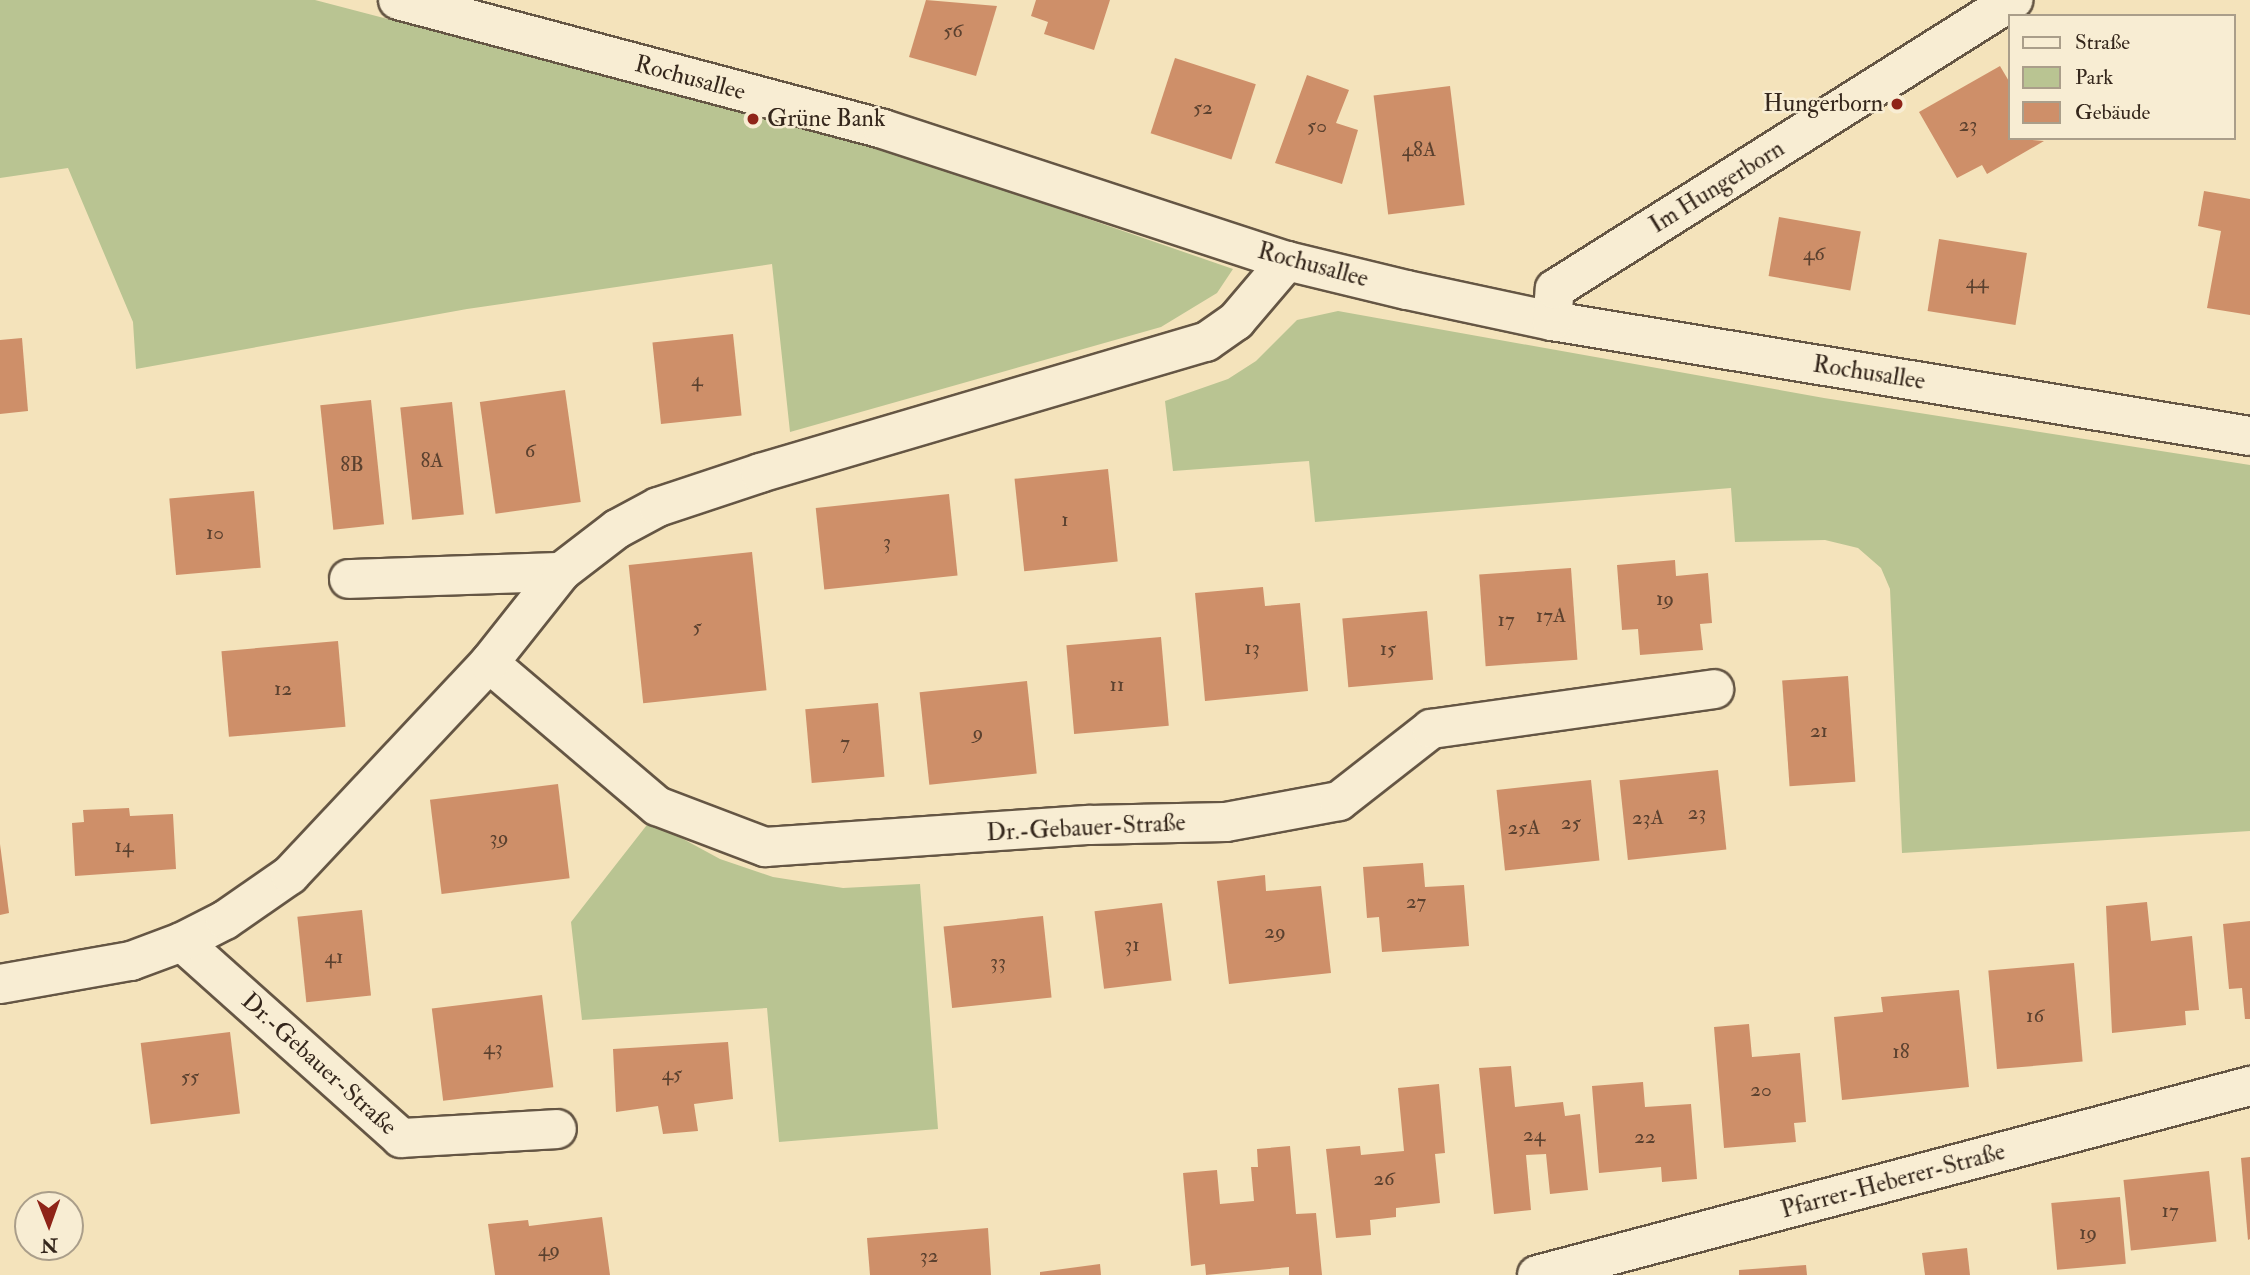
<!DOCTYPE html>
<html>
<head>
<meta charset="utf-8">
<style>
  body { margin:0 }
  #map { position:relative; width:2250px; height:1275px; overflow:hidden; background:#f4e3bb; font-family:"IM FELL Double Pica",serif }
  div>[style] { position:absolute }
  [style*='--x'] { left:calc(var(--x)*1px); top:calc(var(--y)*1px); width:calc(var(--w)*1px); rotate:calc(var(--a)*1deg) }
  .green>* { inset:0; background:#b9c492 }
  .building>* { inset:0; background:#ce8f69; transform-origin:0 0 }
  .roads { filter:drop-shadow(2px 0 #655644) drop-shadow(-2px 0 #655644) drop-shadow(0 2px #655644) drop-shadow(0 -2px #655644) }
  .minor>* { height:38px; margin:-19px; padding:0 19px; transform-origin:19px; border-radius:19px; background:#f8edd3 }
  .dots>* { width:19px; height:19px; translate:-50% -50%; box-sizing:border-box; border:4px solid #f8edd3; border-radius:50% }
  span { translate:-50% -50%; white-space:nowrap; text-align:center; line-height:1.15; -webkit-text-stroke:5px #f8edd3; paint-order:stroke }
  .number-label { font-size:21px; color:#5b412f }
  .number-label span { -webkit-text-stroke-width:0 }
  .street-label { font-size:24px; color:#35271c }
  .poi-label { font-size:24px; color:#35271c }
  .right { translate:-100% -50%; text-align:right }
  .left { translate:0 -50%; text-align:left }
  .legend { position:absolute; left:2008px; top:14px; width:228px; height:126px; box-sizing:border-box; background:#f8edd3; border:2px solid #aa9e8a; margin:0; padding:9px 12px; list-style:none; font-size:21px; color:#35271c }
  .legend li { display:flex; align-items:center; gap:14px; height:35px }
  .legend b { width:35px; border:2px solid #aa9e8a }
  .north { position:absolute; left:14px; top:1191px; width:70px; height:70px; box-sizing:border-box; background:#f8edd3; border:2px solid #aa9e8a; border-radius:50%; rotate:179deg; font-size:19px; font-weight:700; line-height:28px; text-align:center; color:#35271c }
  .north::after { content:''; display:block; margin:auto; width:24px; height:32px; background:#8f2418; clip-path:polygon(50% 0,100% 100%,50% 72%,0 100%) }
</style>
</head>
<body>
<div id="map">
  <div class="green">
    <div style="clip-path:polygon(0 0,315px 0,886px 149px,1233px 269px,1217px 293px,1161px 327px,790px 432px,772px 264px,467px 309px,136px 369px,133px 322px,68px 168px,0 178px)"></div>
    <div style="clip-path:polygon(1338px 311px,1824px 398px,2250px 465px,2250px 831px,1902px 853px,1890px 589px,1881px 568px,1858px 548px,1825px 540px,1735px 542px,1731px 488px,1315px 522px,1309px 461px,1173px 471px,1165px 401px,1228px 379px,1256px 361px,1297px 320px)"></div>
    <div style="clip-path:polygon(650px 821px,720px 859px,773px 877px,843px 888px,920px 884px,938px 1129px,779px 1142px,767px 1008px,582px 1020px,571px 922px)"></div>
  </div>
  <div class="building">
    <div style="clip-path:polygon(926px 0,997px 6px,976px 76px,909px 57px)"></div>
    <div style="clip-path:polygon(1036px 0,1110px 0,1094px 50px,1044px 34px,1048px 22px,1031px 16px)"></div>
    <div style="left:1175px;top:58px;width:85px;height:79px;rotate:18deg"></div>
    <div style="clip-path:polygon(2000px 66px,2010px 83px,2010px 138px,2044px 141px,1987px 174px,1982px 165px,1957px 178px,1919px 112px)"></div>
    <div style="clip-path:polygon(1307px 75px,1349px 90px,1336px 123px,1358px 130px,1342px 184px,1275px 163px)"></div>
    <div style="left:1450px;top:86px;width:120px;height:77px;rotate:83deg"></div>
    <div style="clip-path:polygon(2204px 191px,2250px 199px,2250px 315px,2207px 308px,2221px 231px,2198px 226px)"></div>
    <div style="left:1779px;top:217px;width:83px;height:60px;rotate:10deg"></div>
    <div style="left:1939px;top:239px;width:89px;height:73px;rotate:9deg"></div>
    <div style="left:733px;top:334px;width:82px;height:81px;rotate:84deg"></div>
    <div style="clip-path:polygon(22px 338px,28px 411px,0 414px,0 340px)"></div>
    <div style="left:565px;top:390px;width:113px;height:86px;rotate:82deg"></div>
    <div style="left:371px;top:400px;width:125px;height:51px;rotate:84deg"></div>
    <div style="left:452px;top:402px;width:113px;height:52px;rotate:84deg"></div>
    <div style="left:1108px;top:469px;width:93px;height:94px;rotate:84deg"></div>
    <div style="left:254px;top:491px;width:77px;height:85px;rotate:85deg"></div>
    <div style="left:949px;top:494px;width:82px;height:134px;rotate:84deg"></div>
    <div style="left:752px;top:552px;width:139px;height:124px;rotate:84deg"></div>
    <div style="clip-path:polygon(1675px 560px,1676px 576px,1708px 573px,1712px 623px,1700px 624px,1703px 650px,1640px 655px,1638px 629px,1622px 630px,1617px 565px)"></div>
    <div style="left:1571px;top:568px;width:92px;height:92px;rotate:86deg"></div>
    <div style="clip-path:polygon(1263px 587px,1265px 606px,1300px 603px,1308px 691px,1205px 701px,1195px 593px)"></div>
    <div style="left:1427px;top:611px;width:69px;height:85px;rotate:85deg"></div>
    <div style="left:1161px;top:637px;width:89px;height:95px;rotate:85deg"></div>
    <div style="left:338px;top:641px;width:86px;height:117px;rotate:85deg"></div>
    <div style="left:1848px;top:676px;width:106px;height:66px;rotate:86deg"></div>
    <div style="left:1027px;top:681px;width:93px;height:108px;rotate:84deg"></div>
    <div style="left:878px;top:703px;width:74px;height:73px;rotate:85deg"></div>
    <div style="left:1718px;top:770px;width:80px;height:99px;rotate:84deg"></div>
    <div style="left:1591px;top:780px;width:81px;height:95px;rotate:84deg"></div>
    <div style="left:558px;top:784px;width:95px;height:129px;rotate:83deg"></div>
    <div style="clip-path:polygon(129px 808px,130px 816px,173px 814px,176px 869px,75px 876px,72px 823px,84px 822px,83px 810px)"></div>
    <div style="clip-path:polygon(0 844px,9px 913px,0 915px)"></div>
    <div style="clip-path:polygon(1423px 863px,1425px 887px,1464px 885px,1469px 946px,1382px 952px,1379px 917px,1367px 918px,1363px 867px)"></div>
    <div style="clip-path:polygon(1265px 875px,1266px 891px,1321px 886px,1331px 973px,1229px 984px,1217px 881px)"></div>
    <div style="clip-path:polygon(2147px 902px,2151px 941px,2192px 936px,2199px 1010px,2185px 1011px,2186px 1025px,2112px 1033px,2106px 906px)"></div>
    <div style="left:1162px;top:903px;width:78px;height:68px;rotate:83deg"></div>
    <div style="left:362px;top:910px;width:86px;height:65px;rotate:84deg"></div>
    <div style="left:1043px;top:916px;width:82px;height:100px;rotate:84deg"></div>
    <div style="clip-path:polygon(2250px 921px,2250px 1019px,2245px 1019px,2242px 988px,2229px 989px,2223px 924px)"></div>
    <div style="left:2074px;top:963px;width:99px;height:86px;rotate:85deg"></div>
    <div style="clip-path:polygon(1959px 990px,1969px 1087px,1842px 1100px,1834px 1017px,1883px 1012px,1881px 997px)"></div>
    <div style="left:542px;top:995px;width:93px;height:111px;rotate:83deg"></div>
    <div style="clip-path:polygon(1749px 1024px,1752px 1057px,1800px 1053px,1806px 1122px,1794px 1123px,1796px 1142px,1724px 1148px,1714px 1027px)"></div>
    <div style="left:230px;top:1032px;width:82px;height:90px;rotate:83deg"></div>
    <div style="clip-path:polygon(728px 1042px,733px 1099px,694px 1104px,698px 1131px,663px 1134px,658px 1106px,616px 1112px,613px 1049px)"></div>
    <div style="clip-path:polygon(1511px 1066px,1515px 1107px,1563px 1102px,1565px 1116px,1580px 1114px,1588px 1190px,1550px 1194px,1546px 1154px,1526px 1155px,1531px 1210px,1494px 1214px,1479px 1068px)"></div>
    <div style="clip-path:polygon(1643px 1082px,1645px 1107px,1691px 1104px,1697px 1179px,1662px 1182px,1661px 1167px,1599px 1173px,1592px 1086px)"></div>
    <div style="clip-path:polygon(1439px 1084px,1445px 1153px,1435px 1154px,1440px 1203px,1396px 1208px,1396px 1217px,1370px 1220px,1371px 1235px,1336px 1238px,1326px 1149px,1360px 1146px,1361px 1155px,1404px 1151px,1398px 1088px)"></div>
    <div style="clip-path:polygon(1290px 1146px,1296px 1214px,1316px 1213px,1322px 1275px,1289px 1275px,1289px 1267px,1206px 1275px,1205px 1264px,1191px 1266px,1183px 1173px,1217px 1170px,1220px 1204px,1254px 1201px,1251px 1167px,1258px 1167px,1257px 1149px)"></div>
    <div style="clip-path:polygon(2250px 1157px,2250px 1239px,2248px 1240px,2241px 1158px)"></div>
    <div style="left:2209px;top:1171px;width:71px;height:86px;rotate:84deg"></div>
    <div style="left:2120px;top:1197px;width:67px;height:69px;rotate:85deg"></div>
    <div style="clip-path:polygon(602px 1217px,610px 1275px,495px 1275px,488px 1224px,528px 1220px,529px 1226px)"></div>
    <div style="clip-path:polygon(988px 1228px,991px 1275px,870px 1275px,867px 1238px)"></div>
    <div style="clip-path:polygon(1967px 1248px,1970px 1275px,1925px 1275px,1922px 1253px)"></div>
    <div style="clip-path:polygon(1100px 1264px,1101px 1275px,1040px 1275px,1040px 1272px)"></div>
    <div style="clip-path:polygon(1806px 1265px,1807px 1275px,1739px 1275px,1739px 1270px)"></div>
  </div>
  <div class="roads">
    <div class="minor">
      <div style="--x:398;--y:0;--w:502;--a:14.89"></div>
      <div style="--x:883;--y:129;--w:425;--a:18.1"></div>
      <div style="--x:1287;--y:261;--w:123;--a:13.6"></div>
      <div style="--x:1407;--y:290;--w:148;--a:12.1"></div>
      <div style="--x:1552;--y:321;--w:707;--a:9.36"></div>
      <div style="--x:1552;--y:321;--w:32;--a:-85"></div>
      <div style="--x:1555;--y:289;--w:542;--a:-32.25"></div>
      <div style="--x:349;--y:579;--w:212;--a:-1.9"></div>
      <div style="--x:489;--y:663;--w:221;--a:40.4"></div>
      <div style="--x:657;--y:806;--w:116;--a:20.8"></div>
      <div style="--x:765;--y:847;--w:326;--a:-3.9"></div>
      <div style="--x:1090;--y:825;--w:136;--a:-1.3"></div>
      <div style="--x:1226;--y:822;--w:115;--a:-10.5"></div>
      <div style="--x:1339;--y:801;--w:117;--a:-38"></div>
      <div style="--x:1431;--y:729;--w:286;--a:-8"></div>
      <div style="--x:182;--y:942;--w:294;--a:41.8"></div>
      <div style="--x:401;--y:1138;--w:156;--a:-3.3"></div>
      <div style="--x:0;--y:984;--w:133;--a:-10"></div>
      <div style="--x:131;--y:961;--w:54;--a:-20.4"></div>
      <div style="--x:182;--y:942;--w:48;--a:-27.1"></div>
      <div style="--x:225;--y:920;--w:79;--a:-34.7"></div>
      <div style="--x:290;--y:875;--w:291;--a:-46.8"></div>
      <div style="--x:489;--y:663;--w:116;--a:-51.6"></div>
      <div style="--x:561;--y:572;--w:71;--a:-37.5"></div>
      <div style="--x:617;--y:529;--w:47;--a:-28.2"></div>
      <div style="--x:658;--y:507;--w:108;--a:-18.4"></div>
      <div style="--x:760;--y:473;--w:465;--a:-16.4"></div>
      <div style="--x:1206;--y:342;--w:37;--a:-35"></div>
      <div style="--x:1236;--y:321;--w:79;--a:-49.6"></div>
      <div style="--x:1537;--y:1275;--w:738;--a:-14.85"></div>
    </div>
  </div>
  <div class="dots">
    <div style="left:1897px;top:104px;background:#8f2418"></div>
    <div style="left:753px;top:119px;background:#8f2418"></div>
  </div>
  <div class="number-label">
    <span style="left:953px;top:31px">56</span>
    <span style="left:1203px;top:108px">52</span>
    <span style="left:1968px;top:125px">23</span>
    <span style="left:1317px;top:126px">50</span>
    <span style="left:1419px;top:150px">48A</span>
    <span style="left:1814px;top:254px">46</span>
    <span style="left:1977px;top:282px">44</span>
    <span style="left:697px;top:380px">4</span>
    <span style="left:530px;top:451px">6</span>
    <span style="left:432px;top:461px">8A</span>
    <span style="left:352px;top:465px">8B</span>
    <span style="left:1065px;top:520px">1</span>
    <span style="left:215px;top:533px">10</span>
    <span style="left:887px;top:542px">3</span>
    <span style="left:1665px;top:599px">19</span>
    <span style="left:1551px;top:616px">17A</span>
    <span style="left:1506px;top:620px">17</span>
    <span style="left:697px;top:627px">5</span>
    <span style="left:1252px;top:648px">13</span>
    <span style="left:1388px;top:649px">15</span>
    <span style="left:1117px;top:685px">11</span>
    <span style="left:283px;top:689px">12</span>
    <span style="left:1819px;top:731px">21</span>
    <span style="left:978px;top:733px">9</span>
    <span style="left:845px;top:743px">7</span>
    <span style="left:1697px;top:813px">23</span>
    <span style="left:1648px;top:818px">23A</span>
    <span style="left:1571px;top:823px">25</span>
    <span style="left:1524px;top:828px">25A</span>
    <span style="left:499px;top:838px">39</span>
    <span style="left:124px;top:846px">14</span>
    <span style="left:1416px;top:902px">27</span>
    <span style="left:1275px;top:932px">29</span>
    <span style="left:1132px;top:945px">31</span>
    <span style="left:334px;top:957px">41</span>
    <span style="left:998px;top:962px">33</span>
    <span style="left:2035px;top:1016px">16</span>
    <span style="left:493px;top:1048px">43</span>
    <span style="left:1901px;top:1052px">18</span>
    <span style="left:672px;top:1074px">45</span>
    <span style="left:190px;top:1077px">55</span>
    <span style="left:1761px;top:1090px">20</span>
    <span style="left:1534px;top:1135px">24</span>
    <span style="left:1645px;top:1137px">22</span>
    <span style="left:1384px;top:1179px">26</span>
    <span style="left:2170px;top:1211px">17</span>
    <span style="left:2088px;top:1233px">19</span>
    <span style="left:549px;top:1250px">49</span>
    <span style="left:929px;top:1256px">32</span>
  </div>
  <div class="street-label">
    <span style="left:690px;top:78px;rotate:15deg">Rochusallee</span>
    <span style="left:1717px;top:187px;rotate:-32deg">Im Hungerborn</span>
    <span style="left:1313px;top:265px;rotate:15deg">Rochusallee</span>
    <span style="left:1869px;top:373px;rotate:9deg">Rochusallee</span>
    <span style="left:1086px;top:828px;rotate:-3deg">Dr.-Gebauer-Straße</span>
    <span style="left:319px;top:1064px;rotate:42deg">Dr.-Gebauer-Straße</span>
    <span style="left:1893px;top:1181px;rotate:-15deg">Pfarrer-Heberer-Straße</span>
  </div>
  <div class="poi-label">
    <span class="right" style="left:1883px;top:104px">Hungerborn</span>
    <span class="left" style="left:767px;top:119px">Grüne Bank</span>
  </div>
  <ul class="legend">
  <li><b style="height:9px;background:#f8edd3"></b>Straße</li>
  <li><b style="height:19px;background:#b9c492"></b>Park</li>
  <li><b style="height:19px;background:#ce8f69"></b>Gebäude</li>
  </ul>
  <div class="north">N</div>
</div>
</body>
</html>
